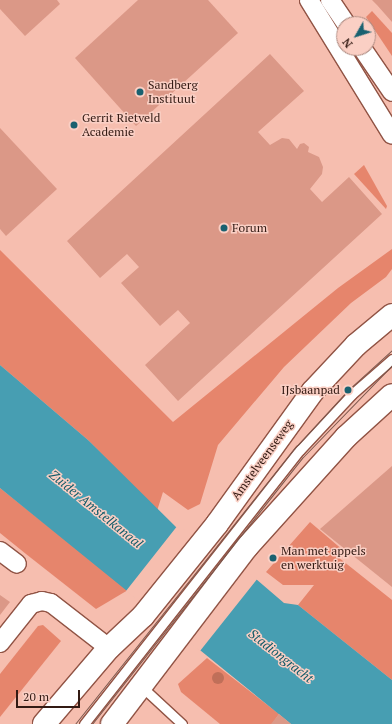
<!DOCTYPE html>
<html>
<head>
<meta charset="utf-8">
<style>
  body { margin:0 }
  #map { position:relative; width:392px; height:724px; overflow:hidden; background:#f6beaf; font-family:"PT Serif",serif }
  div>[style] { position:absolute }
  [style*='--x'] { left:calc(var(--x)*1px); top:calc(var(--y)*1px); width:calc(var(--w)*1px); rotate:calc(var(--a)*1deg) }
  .green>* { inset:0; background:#e6856c }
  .water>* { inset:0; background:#479eb2 }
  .pier>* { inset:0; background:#f6beaf }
  .building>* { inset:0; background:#db9887 }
  .roads { filter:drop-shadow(1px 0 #915445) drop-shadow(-1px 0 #915445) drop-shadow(0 1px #915445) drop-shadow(0 -1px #915445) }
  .lane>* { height:9px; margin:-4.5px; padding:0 4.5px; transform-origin:4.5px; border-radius:4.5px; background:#fff }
  .street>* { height:18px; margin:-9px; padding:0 9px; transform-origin:9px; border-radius:9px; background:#fff }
  .secondary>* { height:22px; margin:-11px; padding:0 11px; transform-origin:11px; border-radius:11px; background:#fff }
  .tram>* { height:1px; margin:-0.5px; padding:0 0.5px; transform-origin:0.5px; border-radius:0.5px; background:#7b574d }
  .trees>* { width:12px; height:12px; margin:-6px; border-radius:50%; background:#c06f59 }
  .dots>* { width:11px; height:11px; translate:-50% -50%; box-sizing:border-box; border:2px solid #facfc4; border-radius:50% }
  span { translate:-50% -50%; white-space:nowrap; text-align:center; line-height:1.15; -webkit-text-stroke:3px #facfc4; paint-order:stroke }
  .poi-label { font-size:12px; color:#331a13 }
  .left { translate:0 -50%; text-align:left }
  .right { translate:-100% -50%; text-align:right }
  .street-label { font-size:12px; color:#331a13 }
  .water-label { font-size:13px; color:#115a68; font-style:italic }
  .north { position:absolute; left:336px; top:16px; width:40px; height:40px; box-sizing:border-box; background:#facfc4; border:1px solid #aa877d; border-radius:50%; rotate:231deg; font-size:11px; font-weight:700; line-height:16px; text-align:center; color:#331a13 }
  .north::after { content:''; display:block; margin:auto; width:14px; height:18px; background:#196170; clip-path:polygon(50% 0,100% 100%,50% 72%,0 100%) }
  .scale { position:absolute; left:16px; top:690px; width:64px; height:18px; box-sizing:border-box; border:2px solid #331a13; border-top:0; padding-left:5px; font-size:12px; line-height:14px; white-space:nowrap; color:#331a13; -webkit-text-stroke:3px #facfc4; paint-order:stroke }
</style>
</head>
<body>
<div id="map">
  <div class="green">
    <div style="clip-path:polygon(372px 11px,392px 33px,392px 56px,366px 17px)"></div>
    <div style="clip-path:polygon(364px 165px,387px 206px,386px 209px,354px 174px)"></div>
    <div style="clip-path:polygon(392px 249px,392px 269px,386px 277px,351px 303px,284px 367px,218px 445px,200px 504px,188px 510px,163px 492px,157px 511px,88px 440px,0 365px,0 250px,173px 422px,338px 288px)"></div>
    <div style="clip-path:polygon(0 488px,128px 590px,96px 609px,26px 554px,0 533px)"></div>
    <div style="clip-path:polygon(310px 522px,344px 551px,338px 557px,392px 600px,392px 680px,298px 605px,314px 585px,283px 585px,266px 572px)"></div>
    <div style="clip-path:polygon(43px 625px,61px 641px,0 717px,0 674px,38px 626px)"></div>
    <div style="clip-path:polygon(207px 658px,279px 714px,272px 724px,220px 724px,181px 692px,178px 684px)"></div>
  </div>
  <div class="water">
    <div style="clip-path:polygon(0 365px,88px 440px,176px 527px,232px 569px,256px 579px,284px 603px,298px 605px,392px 680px,392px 724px,291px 724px,0 488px)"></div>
  </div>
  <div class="pier">
    <div style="clip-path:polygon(178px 525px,233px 567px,258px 578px,200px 651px,126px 591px)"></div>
  </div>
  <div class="building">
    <div style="clip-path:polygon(0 0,57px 0,60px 4px,25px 36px,0 9px)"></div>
    <div style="clip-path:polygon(138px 0,208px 0,238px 33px,136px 126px,75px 58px)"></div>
    <div style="clip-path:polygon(372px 0,392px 0,392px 22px,377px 5px)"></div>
    <div style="clip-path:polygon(270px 54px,304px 91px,258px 132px,270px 145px,282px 138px,289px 139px,297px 149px,300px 144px,304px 143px,309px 147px,308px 152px,319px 157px,323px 167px,322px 174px,310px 189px,322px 202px,349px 177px,382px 214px,178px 401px,145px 365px,190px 323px,178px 310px,160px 326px,121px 283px,139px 267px,127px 254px,100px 278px,67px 241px)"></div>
    <div style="clip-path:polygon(0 128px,57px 189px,6px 236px,0 229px)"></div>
    <div style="clip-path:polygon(392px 466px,392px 587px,320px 529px)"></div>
    <div style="clip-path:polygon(0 595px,10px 602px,0 615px)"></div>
    <div style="clip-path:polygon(279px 714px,291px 724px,271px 724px)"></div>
  </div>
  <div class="roads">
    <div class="lane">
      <div style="--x:141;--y:686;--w:56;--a:42.8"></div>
      <div style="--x:84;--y:724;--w:349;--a:-51.8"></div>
      <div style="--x:300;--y:450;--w:76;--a:-47.1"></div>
      <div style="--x:352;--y:394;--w:53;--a:-41.2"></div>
    </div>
    <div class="street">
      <div style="--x:309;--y:0;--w:158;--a:58.4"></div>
      <div style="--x:330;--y:0;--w:29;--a:56"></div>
      <div style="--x:362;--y:48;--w:53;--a:55.7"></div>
      <div style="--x:0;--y:551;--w:21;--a:37"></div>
      <div style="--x:0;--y:643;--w:50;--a:-51.5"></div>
      <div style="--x:31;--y:604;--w:11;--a:-15"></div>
      <div style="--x:42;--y:601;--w:9;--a:13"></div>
      <div style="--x:51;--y:603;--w:73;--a:37.8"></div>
    </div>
    <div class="secondary">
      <div style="--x:44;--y:724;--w:100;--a:-49.5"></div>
      <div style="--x:109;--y:648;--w:47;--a:-43.3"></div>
      <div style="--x:143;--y:616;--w:118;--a:-51.2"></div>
      <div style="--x:217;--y:524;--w:164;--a:-54.2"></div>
      <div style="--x:313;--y:391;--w:63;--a:-46.9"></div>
      <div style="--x:356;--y:345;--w:47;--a:-39.8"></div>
      <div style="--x:112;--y:724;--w:223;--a:-52.7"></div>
      <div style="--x:247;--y:547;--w:148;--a:-48"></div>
      <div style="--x:346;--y:437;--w:62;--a:-42.4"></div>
    </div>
  </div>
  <div class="tram">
    <div style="--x:75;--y:724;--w:352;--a:-51.5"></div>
    <div style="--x:294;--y:449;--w:80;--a:-47.5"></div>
    <div style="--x:348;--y:390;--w:59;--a:-42.3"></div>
    <div style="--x:92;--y:724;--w:340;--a:-51.7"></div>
    <div style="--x:303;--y:457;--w:128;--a:-45.9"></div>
  </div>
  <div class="trees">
    <div style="left:218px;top:678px"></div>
  </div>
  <div class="dots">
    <div style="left:140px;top:92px;background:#196170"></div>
    <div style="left:74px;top:125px;background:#196170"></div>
    <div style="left:224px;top:228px;background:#196170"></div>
    <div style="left:348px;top:390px;background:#196170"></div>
    <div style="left:273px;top:558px;background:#196170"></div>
  </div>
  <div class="poi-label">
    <span class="left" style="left:148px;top:92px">Sandberg<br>Instituut</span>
    <span class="left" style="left:82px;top:125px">Gerrit Rietveld<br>Academie</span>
    <span class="left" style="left:232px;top:228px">Forum</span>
    <span class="right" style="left:340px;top:390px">IJsbaanpad</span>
    <span class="left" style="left:281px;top:558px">Man met appels<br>en werktuig</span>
  </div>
  <div class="street-label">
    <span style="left:262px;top:460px;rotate:-54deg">Amstelveenseweg</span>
  </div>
  <div class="water-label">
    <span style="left:96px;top:509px;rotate:39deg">Zuider Amstelkanaal</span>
    <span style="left:281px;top:656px;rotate:38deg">Stadiongracht</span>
  </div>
  <div class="north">N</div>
  <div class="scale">20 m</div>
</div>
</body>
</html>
